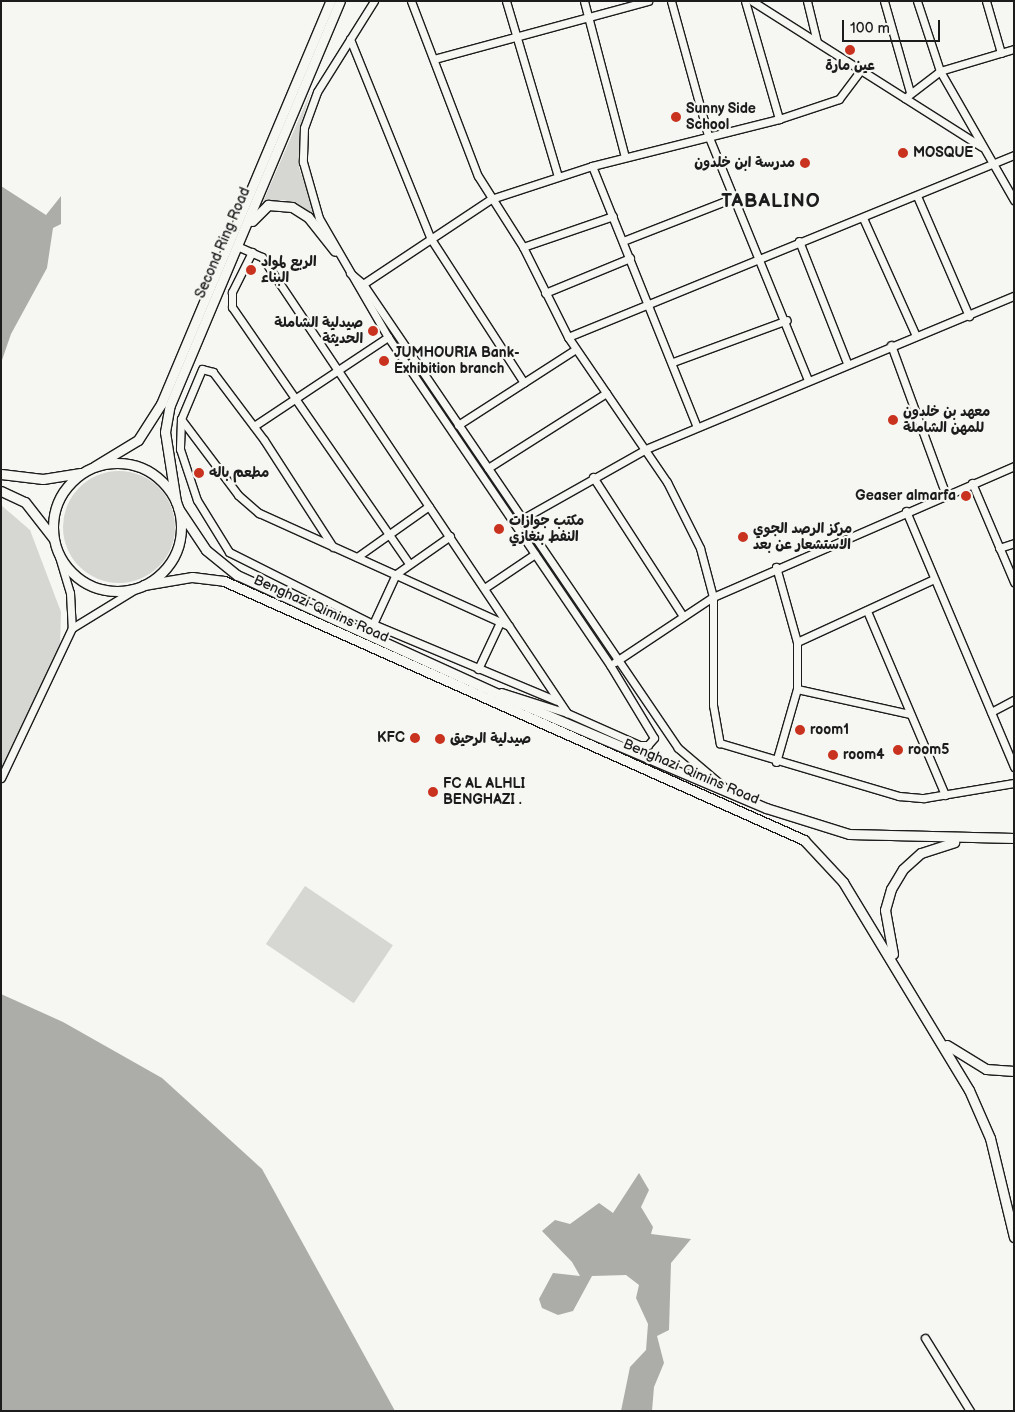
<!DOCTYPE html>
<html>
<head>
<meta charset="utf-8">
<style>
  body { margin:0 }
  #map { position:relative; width:1015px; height:1412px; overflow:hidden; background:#f6f6f2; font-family:"Balsamiq Sans","Playpen Sans Arabic",sans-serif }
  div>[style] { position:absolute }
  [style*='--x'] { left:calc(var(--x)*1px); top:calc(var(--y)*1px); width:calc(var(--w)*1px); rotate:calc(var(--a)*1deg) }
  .green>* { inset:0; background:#d6d6d2; transform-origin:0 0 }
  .round { border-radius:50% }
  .water>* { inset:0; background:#acaca9 }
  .roads { filter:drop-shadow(1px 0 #1c1c1c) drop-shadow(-1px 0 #1c1c1c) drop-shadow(0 1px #1c1c1c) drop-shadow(0 -1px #1c1c1c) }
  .minor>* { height:7px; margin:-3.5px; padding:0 3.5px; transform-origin:3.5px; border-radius:3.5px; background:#f6f6f2 }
  .major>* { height:9px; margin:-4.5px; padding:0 4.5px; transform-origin:4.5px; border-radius:4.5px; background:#f6f6f2 }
  .major>.ring { margin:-4.5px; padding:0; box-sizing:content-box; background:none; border:9px solid #f6f6f2; border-radius:50% }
  .dots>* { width:14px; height:14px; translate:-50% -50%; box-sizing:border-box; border:2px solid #f6f6f2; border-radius:50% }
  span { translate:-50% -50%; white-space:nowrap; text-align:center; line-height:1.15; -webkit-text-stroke:4.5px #f6f6f2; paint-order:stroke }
  .poi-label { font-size:14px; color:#1c1c1c; font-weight:700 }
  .left { translate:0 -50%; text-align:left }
  .right { translate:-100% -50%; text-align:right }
  .street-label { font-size:14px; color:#1c1c1c }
  .district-label { font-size:19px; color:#1c1c1c; font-weight:700; letter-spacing:1px }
  .frame { position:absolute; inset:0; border:2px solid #1c1c1c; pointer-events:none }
  .scale { position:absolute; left:842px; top:20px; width:98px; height:22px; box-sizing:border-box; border:2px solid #1c1c1c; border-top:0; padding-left:6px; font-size:15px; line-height:18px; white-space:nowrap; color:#1c1c1c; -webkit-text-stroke:4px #f6f6f2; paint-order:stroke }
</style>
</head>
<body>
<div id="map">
  <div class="green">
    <div style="clip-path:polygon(311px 91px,301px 124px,299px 168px,317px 217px,285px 200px,263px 202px)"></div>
    <div class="round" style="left:63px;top:471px;width:112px;height:112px"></div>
    <div style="clip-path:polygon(1px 505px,30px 530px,61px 612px,60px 647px,1px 769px)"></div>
    <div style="left:305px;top:886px;width:106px;height:70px;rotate:34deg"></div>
  </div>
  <div class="water">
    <div style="clip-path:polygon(1px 186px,46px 215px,61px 196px,61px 224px,53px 228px,47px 268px,11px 334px,1px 363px)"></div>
    <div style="clip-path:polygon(1px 994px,63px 1022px,162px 1078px,262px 1169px,395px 1411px,1px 1411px)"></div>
    <div style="clip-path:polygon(639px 1173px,649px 1190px,641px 1207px,653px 1227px,651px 1234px,691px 1239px,671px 1263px,669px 1330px,657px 1336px,664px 1363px,654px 1387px,652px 1411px,621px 1411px,630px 1367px,646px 1350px,648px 1324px,636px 1298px,639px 1285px,626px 1275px,592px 1276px,573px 1311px,558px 1315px,542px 1308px,539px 1299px,553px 1273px,580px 1276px,572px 1262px,542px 1231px,555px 1220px,570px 1224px,599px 1203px,613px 1213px)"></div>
  </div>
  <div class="roads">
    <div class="minor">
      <div style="--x:374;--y:1;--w:107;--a:122.1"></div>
      <div style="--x:317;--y:92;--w:38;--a:110"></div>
      <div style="--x:304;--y:128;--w:34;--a:92"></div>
      <div style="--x:303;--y:162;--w:58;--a:74.1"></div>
      <div style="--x:319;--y:218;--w:138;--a:59.9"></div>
      <div style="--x:388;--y:337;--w:396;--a:55.9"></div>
      <div style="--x:610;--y:665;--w:85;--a:58.9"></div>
      <div style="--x:654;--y:738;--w:9;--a:131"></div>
      <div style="--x:648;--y:745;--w:9;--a:180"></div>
      <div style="--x:639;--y:745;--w:79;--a:-156"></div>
      <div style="--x:567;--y:713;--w:69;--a:-162.3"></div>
      <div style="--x:411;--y:1;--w:187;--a:69.1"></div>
      <div style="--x:478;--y:176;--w:84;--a:57.6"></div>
      <div style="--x:523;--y:247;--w:101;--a:63.4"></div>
      <div style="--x:568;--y:337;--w:176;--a:55.7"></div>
      <div style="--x:667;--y:482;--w:74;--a:63.4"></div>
      <div style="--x:700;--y:548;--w:51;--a:75.1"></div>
      <div style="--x:713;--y:597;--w:108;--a:90"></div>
      <div style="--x:713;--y:705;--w:39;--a:80"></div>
      <div style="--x:720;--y:743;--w:187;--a:16.5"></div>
      <div style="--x:899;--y:796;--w:25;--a:5"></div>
      <div style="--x:924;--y:798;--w:91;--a:-9.5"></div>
      <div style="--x:506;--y:1;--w:183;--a:73.5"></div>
      <div style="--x:584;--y:1;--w:161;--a:75.3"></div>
      <div style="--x:671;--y:1;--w:139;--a:74.6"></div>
      <div style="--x:708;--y:135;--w:265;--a:67.8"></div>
      <div style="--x:745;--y:1;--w:123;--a:73.9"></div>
      <div style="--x:752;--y:1;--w:272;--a:32.4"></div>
      <div style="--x:807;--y:1;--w:42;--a:76.3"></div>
      <div style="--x:884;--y:1;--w:95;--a:74.1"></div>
      <div style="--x:917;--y:1;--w:74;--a:71.8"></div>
      <div style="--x:940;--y:71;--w:149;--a:60.2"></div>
      <div style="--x:986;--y:1;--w:54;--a:73.9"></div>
      <div style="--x:350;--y:39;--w:216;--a:68"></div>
      <div style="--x:431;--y:239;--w:171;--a:57.1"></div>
      <div style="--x:434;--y:59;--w:222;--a:-15.2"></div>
      <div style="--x:905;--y:98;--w:44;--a:-37.6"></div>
      <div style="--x:940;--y:71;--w:77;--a:-16.6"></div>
      <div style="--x:592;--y:166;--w:281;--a:68.1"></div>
      <div style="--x:917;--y:196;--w:131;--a:66.6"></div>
      <div style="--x:863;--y:218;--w:129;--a:65.8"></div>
      <div style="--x:623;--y:241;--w:121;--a:-21.3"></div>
      <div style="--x:799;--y:241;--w:131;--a:68.5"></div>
      <div style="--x:237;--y:246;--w:27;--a:24"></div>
      <div style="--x:262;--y:257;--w:549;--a:56.22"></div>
      <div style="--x:523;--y:247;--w:95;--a:-19"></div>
      <div style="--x:252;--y:252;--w:45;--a:116.6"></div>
      <div style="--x:232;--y:292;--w:15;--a:90"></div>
      <div style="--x:232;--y:307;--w:312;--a:55.4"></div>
      <div style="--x:350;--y:273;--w:17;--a:40"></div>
      <div style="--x:363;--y:284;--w:561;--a:55.83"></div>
      <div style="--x:678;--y:748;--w:60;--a:40.3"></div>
      <div style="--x:363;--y:284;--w:154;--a:-33.6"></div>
      <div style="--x:491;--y:199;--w:106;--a:-18.1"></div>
      <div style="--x:592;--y:166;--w:193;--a:-14.1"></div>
      <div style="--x:779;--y:119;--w:63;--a:-18.4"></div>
      <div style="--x:839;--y:99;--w:36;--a:-53"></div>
      <div style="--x:545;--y:293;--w:92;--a:-22.4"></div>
      <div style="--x:568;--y:337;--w:482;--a:-22.2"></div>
      <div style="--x:891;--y:345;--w:160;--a:69.9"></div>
      <div style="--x:673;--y:362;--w:121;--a:-20.2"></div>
      <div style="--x:181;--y:419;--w:95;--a:53.1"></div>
      <div style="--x:238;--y:495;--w:28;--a:41"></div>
      <div style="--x:259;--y:513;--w:274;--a:24.3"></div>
      <div style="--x:458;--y:425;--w:140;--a:-32.8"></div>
      <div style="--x:254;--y:426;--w:161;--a:-33.6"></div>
      <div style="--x:488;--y:468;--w:140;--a:-32.4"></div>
      <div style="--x:593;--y:477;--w:166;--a:57.1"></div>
      <div style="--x:972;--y:483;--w:108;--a:67"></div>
      <div style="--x:906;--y:511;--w:278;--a:67.1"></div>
      <div style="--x:522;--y:519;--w:142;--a:-29.4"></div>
      <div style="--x:646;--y:449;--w:399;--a:-22.6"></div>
      <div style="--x:333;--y:547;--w:127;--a:-122.8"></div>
      <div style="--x:264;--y:440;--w:85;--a:-126.9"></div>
      <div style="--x:213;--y:372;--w:11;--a:-165"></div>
      <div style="--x:202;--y:369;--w:54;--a:112.8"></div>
      <div style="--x:181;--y:419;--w:30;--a:92"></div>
      <div style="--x:180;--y:449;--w:54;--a:71.6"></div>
      <div style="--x:197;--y:500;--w:61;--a:58.4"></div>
      <div style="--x:229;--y:552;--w:161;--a:26.6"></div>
      <div style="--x:373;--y:624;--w:199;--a:22.7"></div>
      <div style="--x:999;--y:548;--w:16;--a:-18"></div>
      <div style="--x:58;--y:553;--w:42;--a:73.3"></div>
      <div style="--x:70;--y:593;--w:35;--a:87"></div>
      <div style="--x:357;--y:557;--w:88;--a:-35.3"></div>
      <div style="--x:486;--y:587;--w:59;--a:-34"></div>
      <div style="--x:867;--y:611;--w:200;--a:67"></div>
      <div style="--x:373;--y:624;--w:55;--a:-65.3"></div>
      <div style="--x:396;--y:574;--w:66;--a:-35.1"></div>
      <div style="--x:797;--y:642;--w:149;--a:-24.7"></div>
      <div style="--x:615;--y:662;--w:118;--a:-33.6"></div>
      <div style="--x:713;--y:597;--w:328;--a:-23.5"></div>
      <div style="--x:478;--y:669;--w:52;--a:-64.9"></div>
      <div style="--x:797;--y:689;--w:116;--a:12.5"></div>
      <div style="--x:991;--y:712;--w:26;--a:-28"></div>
      <div style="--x:776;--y:762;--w:76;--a:-74"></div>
      <div style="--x:797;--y:689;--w:47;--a:-90"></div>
      <div style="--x:797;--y:642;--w:78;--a:-105.6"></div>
      <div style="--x:1;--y:778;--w:166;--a:-64.7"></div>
      <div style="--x:72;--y:628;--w:76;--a:-31.6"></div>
      <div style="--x:925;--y:1338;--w:86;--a:58.3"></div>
    </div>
    <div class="major">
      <div style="--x:252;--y:221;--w:23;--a:-45"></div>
      <div style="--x:268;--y:205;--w:24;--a:5"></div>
      <div style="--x:292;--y:207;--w:19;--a:32"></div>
      <div style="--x:308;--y:217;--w:43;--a:51.5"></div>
      <div class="ring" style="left:53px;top:463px;width:119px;height:119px"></div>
      <div style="--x:95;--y:466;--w:50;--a:-31.2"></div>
      <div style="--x:138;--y:440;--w:43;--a:-57.4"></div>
      <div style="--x:161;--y:404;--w:437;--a:-67.2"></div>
      <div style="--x:1;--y:474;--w:42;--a:6.8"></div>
      <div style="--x:43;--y:479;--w:38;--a:-9"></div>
      <div style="--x:1;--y:491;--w:26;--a:25"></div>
      <div style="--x:25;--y:502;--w:46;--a:52.1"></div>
      <div style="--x:176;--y:502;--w:71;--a:-98.9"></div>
      <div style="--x:165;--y:432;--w:27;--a:-80"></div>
      <div style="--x:170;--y:405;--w:438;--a:-67.2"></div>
      <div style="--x:178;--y:508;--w:50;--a:56.3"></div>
      <div style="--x:206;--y:550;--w:40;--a:39"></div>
      <div style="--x:237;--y:575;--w:297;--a:24.5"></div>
      <div style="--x:507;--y:698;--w:281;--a:23"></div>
      <div style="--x:766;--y:808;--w:87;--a:17.4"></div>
      <div style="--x:849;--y:834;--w:165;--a:1.4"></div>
      <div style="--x:144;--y:585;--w:49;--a:-9.5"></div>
      <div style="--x:192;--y:577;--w:32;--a:7"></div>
      <div style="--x:224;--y:581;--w:635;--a:24.06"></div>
      <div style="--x:804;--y:840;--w:57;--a:47.1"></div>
      <div style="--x:843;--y:882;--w:243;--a:58.8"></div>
      <div style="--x:969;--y:1090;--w:52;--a:66.4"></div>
      <div style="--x:990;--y:1138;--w:102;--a:76.4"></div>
      <div style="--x:893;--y:954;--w:45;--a:-100.3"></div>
      <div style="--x:885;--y:910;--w:22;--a:-74"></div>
      <div style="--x:891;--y:889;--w:23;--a:-59"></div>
      <div style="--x:903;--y:869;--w:24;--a:-42"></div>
      <div style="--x:921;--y:853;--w:35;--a:-18"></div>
      <div style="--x:947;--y:1045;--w:46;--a:31.6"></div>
      <div style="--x:986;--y:1069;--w:28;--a:4"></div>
    </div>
  </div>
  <div class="dots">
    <div style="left:850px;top:50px;background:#c8321e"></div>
    <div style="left:676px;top:117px;background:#c8321e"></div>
    <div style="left:903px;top:153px;background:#c8321e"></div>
    <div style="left:805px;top:163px;background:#c8321e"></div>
    <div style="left:251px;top:270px;background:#c8321e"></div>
    <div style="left:373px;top:331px;background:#c8321e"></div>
    <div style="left:384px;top:361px;background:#c8321e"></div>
    <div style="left:893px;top:420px;background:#c8321e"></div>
    <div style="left:199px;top:473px;background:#c8321e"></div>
    <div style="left:966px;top:496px;background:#c8321e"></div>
    <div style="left:499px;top:529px;background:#c8321e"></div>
    <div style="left:743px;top:537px;background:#c8321e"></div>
    <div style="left:800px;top:730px;background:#c8321e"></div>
    <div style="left:415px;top:738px;background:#c8321e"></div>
    <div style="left:440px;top:739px;background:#c8321e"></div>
    <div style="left:898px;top:750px;background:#c8321e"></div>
    <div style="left:833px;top:755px;background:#c8321e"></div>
    <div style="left:433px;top:792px;background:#c8321e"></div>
  </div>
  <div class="poi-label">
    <span style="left:850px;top:66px">عين مارة</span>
    <span class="left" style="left:686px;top:117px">Sunny Side<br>School</span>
    <span class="left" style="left:913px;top:153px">MOSQUE</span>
    <span class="right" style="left:795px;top:163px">مدرسة ابن خلدون</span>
    <span class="left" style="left:261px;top:270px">الربع لمواد<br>البناء</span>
    <span class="right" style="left:363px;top:331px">صيدلية الشاملة<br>الحديثة</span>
    <span class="left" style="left:394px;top:361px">JUMHOURIA Bank-<br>Exhibition branch</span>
    <span class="left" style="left:903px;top:420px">معهد بن خلدون<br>للمهن الشاملة</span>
    <span class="left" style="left:209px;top:473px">مطعم باله</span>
    <span class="right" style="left:956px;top:496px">Geaser almarfa</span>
    <span class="left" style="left:509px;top:529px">مكتب جوازات<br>النفط بنغازي</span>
    <span class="left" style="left:753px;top:537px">مركز الرصد الجوي<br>الاستشعار عن بعد</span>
    <span class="left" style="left:810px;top:730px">room1</span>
    <span class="right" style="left:405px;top:738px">KFC</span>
    <span class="left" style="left:450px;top:739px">صيدلية الرحيق</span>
    <span class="left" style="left:908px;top:750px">room5</span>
    <span class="left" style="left:843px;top:755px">room4</span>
    <span class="left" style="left:443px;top:792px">FC AL ALHLI<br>BENGHAZI .</span>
  </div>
  <div class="street-label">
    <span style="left:223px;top:243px;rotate:-67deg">Second Ring Road</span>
    <span style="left:321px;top:609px;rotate:24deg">Benghazi-Qimins Road</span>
    <span style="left:691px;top:772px;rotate:23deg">Benghazi-Qimins Road</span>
  </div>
  <div class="district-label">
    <span style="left:771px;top:202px">TABALINO</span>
  </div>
  <div class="frame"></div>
  <div class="scale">100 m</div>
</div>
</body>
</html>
